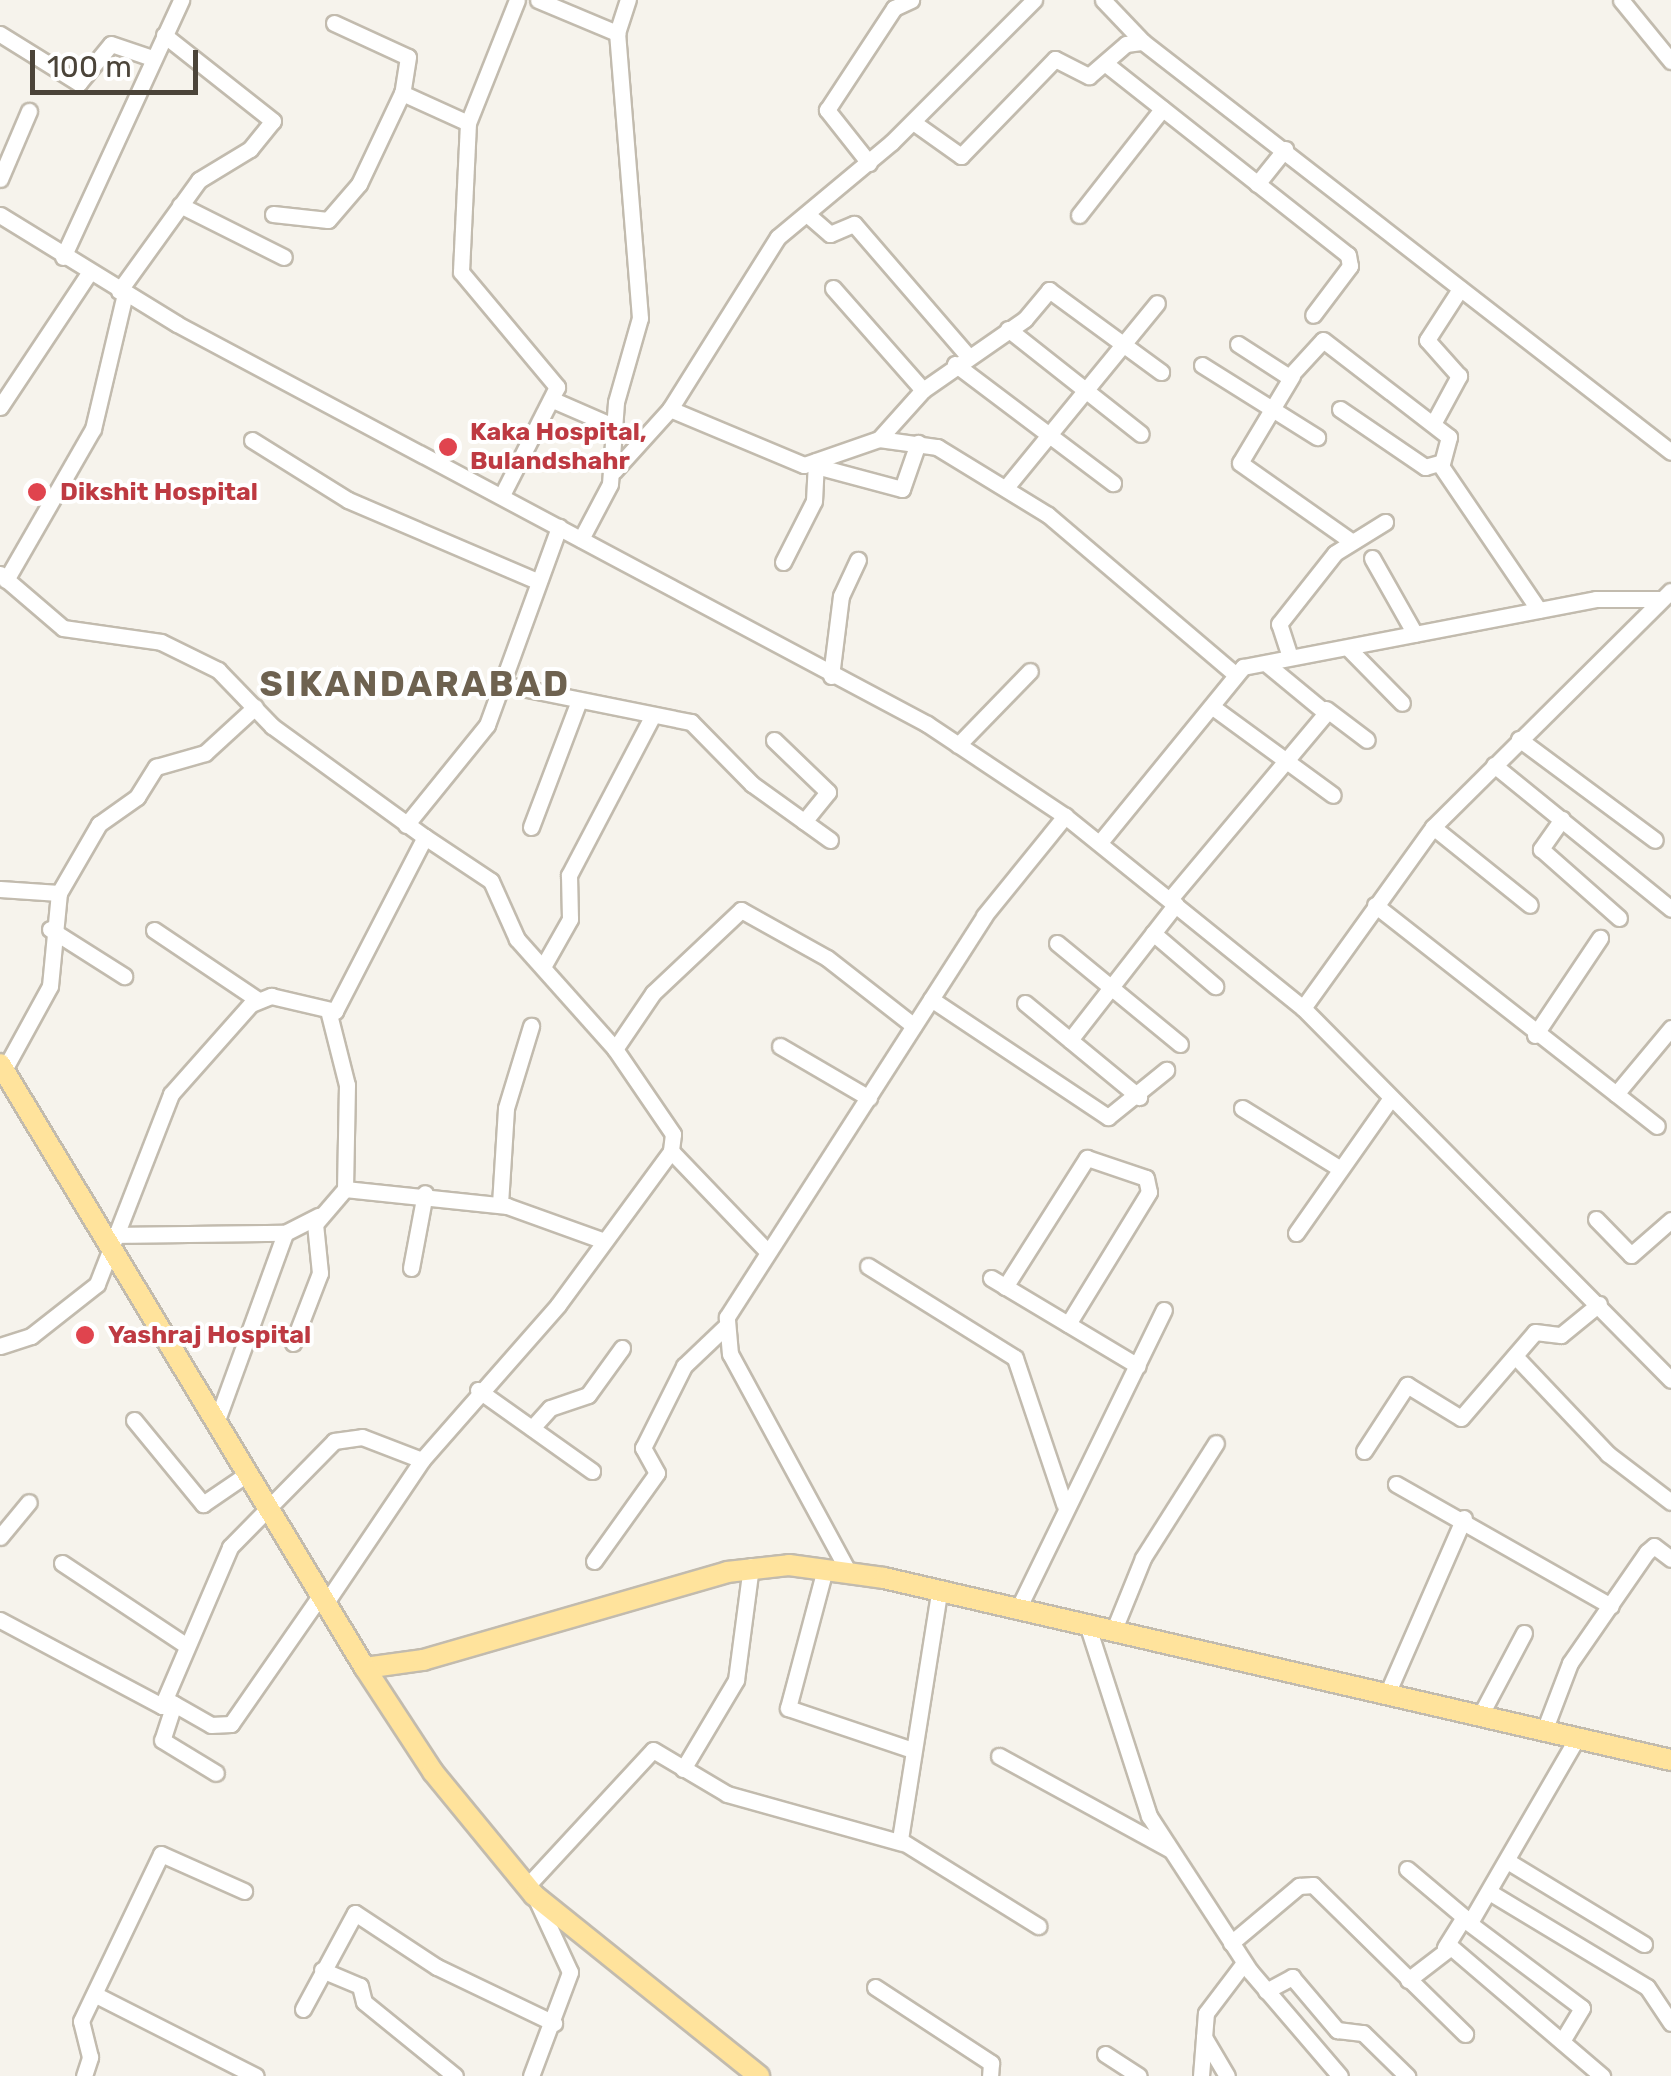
<!DOCTYPE html>
<html>
<head>
<meta charset="utf-8">
<style>
  body { margin:0 }
  #map { position:relative; width:1671px; height:2076px; overflow:hidden; background:#f6f3ec; font-family:Rubik,sans-serif }
  div>[style] { position:absolute }
  [style*='--x'] { left:calc(var(--x)*1px); top:calc(var(--y)*1px); width:calc(var(--w)*1px); rotate:calc(var(--a)*1deg) }
  .roads { filter:drop-shadow(2px 0 #c2bbae) drop-shadow(-2px 0 #c2bbae) drop-shadow(0 2px #c2bbae) drop-shadow(0 -2px #c2bbae) }
  .minor>* { height:15px; margin:-7.5px; padding:0 7.5px; transform-origin:7.5px; border-radius:7.5px; background:#fff }
  .major>* { height:20px; margin:-10px; padding:0 10px; transform-origin:10px; border-radius:10px; background:#ffe39c }
  .dots>* { width:28px; height:28px; translate:-50% -50%; box-sizing:border-box; border:5px solid #fff; border-radius:50% }
  span { translate:-50% -50%; white-space:nowrap; text-align:center; line-height:1.15; -webkit-text-stroke:8px #fff; paint-order:stroke }
  .health-label { font-size:25px; color:#be3a42; font-weight:700 }
  .left { translate:0 -50%; text-align:left }
  .district-label { font-size:35px; color:#6e6250; font-weight:700; letter-spacing:2.5px }
  .scale { position:absolute; left:30px; top:50px; width:168px; height:45px; box-sizing:border-box; border:5px solid #4b4439; border-top:0; padding-left:12px; font-size:30px; line-height:35px; white-space:nowrap; color:#4b4439; -webkit-text-stroke:8px #fff; paint-order:stroke }
</style>
</head>
<body>
<div id="map">
  <div class="roads">
    <div class="minor">
      <div style="--x:538;--y:0;--w:86;--a:22.7"></div>
      <div style="--x:1103;--y:0;--w:58;--a:46.4"></div>
      <div style="--x:1621;--y:0;--w:79;--a:50.7"></div>
      <div style="--x:334;--y:23;--w:81;--a:24.7"></div>
      <div style="--x:408;--y:57;--w:36;--a:99"></div>
      <div style="--x:0;--y:34;--w:93;--a:31.8"></div>
      <div style="--x:79;--y:83;--w:50;--a:-50.6"></div>
      <div style="--x:111;--y:44;--w:43;--a:18.9"></div>
      <div style="--x:1106;--y:64;--w:308;--a:38.3"></div>
      <div style="--x:1348;--y:255;--w:11;--a:80"></div>
      <div style="--x:1350;--y:266;--w:61;--a:127.1"></div>
      <div style="--x:913;--y:122;--w:59;--a:35.3"></div>
      <div style="--x:961;--y:156;--w:135;--a:-45.9"></div>
      <div style="--x:1055;--y:59;--w:38;--a:27"></div>
      <div style="--x:1089;--y:76;--w:49;--a:-40.9"></div>
      <div style="--x:1126;--y:44;--w:17;--a:-7"></div>
      <div style="--x:1143;--y:42;--w:668;--a:37.83"></div>
      <div style="--x:468;--y:123;--w:149;--a:92.7"></div>
      <div style="--x:461;--y:272;--w:150;--a:50.1"></div>
      <div style="--x:557;--y:387;--w:121;--a:117"></div>
      <div style="--x:869;--y:163;--w:68;--a:-128.4"></div>
      <div style="--x:827;--y:110;--w:122;--a:-56.7"></div>
      <div style="--x:894;--y:8;--w:19;--a:-25"></div>
      <div style="--x:0;--y:179;--w:74;--a:-66.9"></div>
      <div style="--x:1257;--y:184;--w:45;--a:-51.3"></div>
      <div style="--x:180;--y:205;--w:116;--a:26.6"></div>
      <div style="--x:273;--y:214;--w:55;--a:6.2"></div>
      <div style="--x:328;--y:220;--w:48;--a:-49.3"></div>
      <div style="--x:359;--y:184;--w:101;--a:-64.7"></div>
      <div style="--x:402;--y:93;--w:72;--a:24.4"></div>
      <div style="--x:468;--y:123;--w:132;--a:-68.3"></div>
      <div style="--x:0;--y:215;--w:208;--a:31.6"></div>
      <div style="--x:177;--y:324;--w:850;--a:28.07"></div>
      <div style="--x:927;--y:724;--w:166;--a:33.7"></div>
      <div style="--x:1065;--y:816;--w:306;--a:38.9"></div>
      <div style="--x:1303;--y:1008;--w:523;--a:45.31"></div>
      <div style="--x:808;--y:215;--w:29;--a:41"></div>
      <div style="--x:830;--y:234;--w:26;--a:-23"></div>
      <div style="--x:854;--y:224;--w:173;--a:49.2"></div>
      <div style="--x:1079;--y:215;--w:135;--a:-51.9"></div>
      <div style="--x:63;--y:257;--w:283;--a:-65.3"></div>
      <div style="--x:833;--y:288;--w:136;--a:48.6"></div>
      <div style="--x:119;--y:291;--w:137;--a:-54.2"></div>
      <div style="--x:199;--y:180;--w:60;--a:-31.3"></div>
      <div style="--x:250;--y:149;--w:36;--a:-51"></div>
      <div style="--x:273;--y:121;--w:139;--a:-141.7"></div>
      <div style="--x:1008;--y:329;--w:169;--a:38.3"></div>
      <div style="--x:1238;--y:344;--w:61;--a:32.9"></div>
      <div style="--x:1289;--y:377;--w:50;--a:-47.4"></div>
      <div style="--x:1323;--y:340;--w:159;--a:37.6"></div>
      <div style="--x:1449;--y:437;--w:30;--a:105"></div>
      <div style="--x:1441;--y:466;--w:174;--a:55.8"></div>
      <div style="--x:955;--y:364;--w:198;--a:37"></div>
      <div style="--x:1202;--y:365;--w:136;--a:32.1"></div>
      <div style="--x:1292;--y:376;--w:101;--a:120.9"></div>
      <div style="--x:1240;--y:463;--w:136;--a:35.1"></div>
      <div style="--x:553;--y:400;--w:65;--a:23.4"></div>
      <div style="--x:0;--y:407;--w:161;--a:-56.4"></div>
      <div style="--x:670;--y:409;--w:203;--a:-57.9"></div>
      <div style="--x:778;--y:237;--w:148;--a:-39.8"></div>
      <div style="--x:892;--y:142;--w:201;--a:-45"></div>
      <div style="--x:1340;--y:409;--w:103;--a:34.3"></div>
      <div style="--x:1425;--y:467;--w:15;--a:-16"></div>
      <div style="--x:1433;--y:424;--w:55;--a:-61.6"></div>
      <div style="--x:1459;--y:376;--w:48;--a:-131.6"></div>
      <div style="--x:1427;--y:340;--w:61;--a:-57.1"></div>
      <div style="--x:879;--y:439;--w:66;--a:-48.1"></div>
      <div style="--x:923;--y:390;--w:124;--a:-34.8"></div>
      <div style="--x:1025;--y:319;--w:38;--a:-50"></div>
      <div style="--x:1049;--y:290;--w:139;--a:36.2"></div>
      <div style="--x:252;--y:440;--w:113;--a:32"></div>
      <div style="--x:348;--y:500;--w:206;--a:23.2"></div>
      <div style="--x:816;--y:466;--w:89;--a:15"></div>
      <div style="--x:902;--y:489;--w:49;--a:-70.8"></div>
      <div style="--x:614;--y:471;--w:84;--a:-47.9"></div>
      <div style="--x:670;--y:409;--w:145;--a:22.7"></div>
      <div style="--x:804;--y:465;--w:79;--a:-19.1"></div>
      <div style="--x:879;--y:439;--w:59;--a:7.9"></div>
      <div style="--x:937;--y:447;--w:130;--a:31.5"></div>
      <div style="--x:1048;--y:515;--w:245;--a:40.4"></div>
      <div style="--x:1008;--y:485;--w:235;--a:-50.7"></div>
      <div style="--x:581;--y:539;--w:62;--a:-62.2"></div>
      <div style="--x:610;--y:484;--w:82;--a:-85.8"></div>
      <div style="--x:616;--y:402;--w:87;--a:-74.1"></div>
      <div style="--x:640;--y:318;--w:286;--a:-94.6"></div>
      <div style="--x:617;--y:33;--w:35;--a:-72"></div>
      <div style="--x:1372;--y:558;--w:87;--a:60.5"></div>
      <div style="--x:783;--y:562;--w:68;--a:-63.1"></div>
      <div style="--x:814;--y:501;--w:40;--a:-87.1"></div>
      <div style="--x:0;--y:574;--w:83;--a:40.6"></div>
      <div style="--x:63;--y:628;--w:99;--a:8.1"></div>
      <div style="--x:161;--y:642;--w:64;--a:26.2"></div>
      <div style="--x:218;--y:670;--w:78;--a:46"></div>
      <div style="--x:272;--y:726;--w:189;--a:36"></div>
      <div style="--x:6;--y:580;--w:174;--a:-60.1"></div>
      <div style="--x:93;--y:429;--w:139;--a:-76.7"></div>
      <div style="--x:1350;--y:650;--w:74;--a:45.5"></div>
      <div style="--x:1290;--y:657;--w:35;--a:-108"></div>
      <div style="--x:1279;--y:624;--w:90;--a:-51.7"></div>
      <div style="--x:1335;--y:553;--w:59;--a:-31.8"></div>
      <div style="--x:831;--y:676;--w:81;--a:-82.9"></div>
      <div style="--x:841;--y:596;--w:40;--a:-65"></div>
      <div style="--x:502;--y:684;--w:193;--a:11.4"></div>
      <div style="--x:691;--y:722;--w:87;--a:45.5"></div>
      <div style="--x:752;--y:784;--w:96;--a:35.7"></div>
      <div style="--x:1214;--y:708;--w:147;--a:36.2"></div>
      <div style="--x:1326;--y:709;--w:51;--a:37.1"></div>
      <div style="--x:1519;--y:739;--w:169;--a:36.6"></div>
      <div style="--x:774;--y:740;--w:75;--a:43.9"></div>
      <div style="--x:828;--y:792;--w:38;--a:129"></div>
      <div style="--x:958;--y:745;--w:103;--a:-45.8"></div>
      <div style="--x:1494;--y:765;--w:228;--a:39.1"></div>
      <div style="--x:1562;--y:819;--w:37;--a:125"></div>
      <div style="--x:1541;--y:849;--w:104;--a:41.5"></div>
      <div style="--x:406;--y:825;--w:129;--a:-51"></div>
      <div style="--x:487;--y:725;--w:211;--a:-70"></div>
      <div style="--x:531;--y:827;--w:133;--a:-69.2"></div>
      <div style="--x:1433;--y:827;--w:124;--a:38.8"></div>
      <div style="--x:1101;--y:841;--w:225;--a:-50.8"></div>
      <div style="--x:1243;--y:667;--w:359;--a:-10.9"></div>
      <div style="--x:1596;--y:599;--w:65;--a:0"></div>
      <div style="--x:0;--y:889;--w:59;--a:3.9"></div>
      <div style="--x:59;--y:893;--w:80;--a:-59.9"></div>
      <div style="--x:99;--y:824;--w:47;--a:-35.4"></div>
      <div style="--x:137;--y:797;--w:36;--a:-58"></div>
      <div style="--x:156;--y:767;--w:51;--a:-15.9"></div>
      <div style="--x:205;--y:753;--w:68;--a:-42.6"></div>
      <div style="--x:1170;--y:899;--w:243;--a:-50"></div>
      <div style="--x:1326;--y:713;--w:75;--a:-140.4"></div>
      <div style="--x:1375;--y:905;--w:358;--a:38.1"></div>
      <div style="--x:50;--y:929;--w:88;--a:32.4"></div>
      <div style="--x:154;--y:930;--w:125;--a:33.9"></div>
      <div style="--x:1153;--y:933;--w:82;--a:40.5"></div>
      <div style="--x:1057;--y:943;--w:159;--a:39.4"></div>
      <div style="--x:544;--y:965;--w:53;--a:-60.5"></div>
      <div style="--x:570;--y:919;--w:44;--a:-91.3"></div>
      <div style="--x:569;--y:875;--w:178;--a:-62.3"></div>
      <div style="--x:931;--y:999;--w:213;--a:33.7"></div>
      <div style="--x:1108;--y:1117;--w:75;--a:-39"></div>
      <div style="--x:1025;--y:1003;--w:148;--a:39.5"></div>
      <div style="--x:1303;--y:1008;--w:223;--a:-54.3"></div>
      <div style="--x:1433;--y:827;--w:335;--a:-44.8"></div>
      <div style="--x:329;--y:1014;--w:73;--a:75.8"></div>
      <div style="--x:347;--y:1085;--w:104;--a:91.1"></div>
      <div style="--x:345;--y:1189;--w:163;--a:6"></div>
      <div style="--x:507;--y:1206;--w:103;--a:19.8"></div>
      <div style="--x:1535;--y:1035;--w:117;--a:-56.2"></div>
      <div style="--x:1070;--y:1040;--w:172;--a:-52.1"></div>
      <div style="--x:780;--y:1046;--w:103;--a:30.3"></div>
      <div style="--x:615;--y:1049;--w:68;--a:-55.8"></div>
      <div style="--x:653;--y:993;--w:121;--a:-43.3"></div>
      <div style="--x:741;--y:910;--w:98;--a:29.2"></div>
      <div style="--x:827;--y:958;--w:110;--a:38"></div>
      <div style="--x:4;--y:1070;--w:96;--a:-61.3"></div>
      <div style="--x:50;--y:986;--w:93;--a:-84.5"></div>
      <div style="--x:1616;--y:1094;--w:86;--a:-50.2"></div>
      <div style="--x:1242;--y:1108;--w:110;--a:31.7"></div>
      <div style="--x:500;--y:1204;--w:96;--a:-86.4"></div>
      <div style="--x:506;--y:1108;--w:86;--a:-73"></div>
      <div style="--x:1596;--y:1219;--w:50;--a:45.8"></div>
      <div style="--x:1631;--y:1255;--w:53;--a:-41.2"></div>
      <div style="--x:1296;--y:1233;--w:160;--a:-54.9"></div>
      <div style="--x:111;--y:1235;--w:174;--a:-0.7"></div>
      <div style="--x:285;--y:1233;--w:38;--a:-27"></div>
      <div style="--x:868;--y:1266;--w:173;--a:32"></div>
      <div style="--x:1015;--y:1358;--w:154;--a:71.4"></div>
      <div style="--x:411;--y:1268;--w:76;--a:-79.4"></div>
      <div style="--x:991;--y:1278;--w:171;--a:30.9"></div>
      <div style="--x:1005;--y:1287;--w:153;--a:-57.6"></div>
      <div style="--x:1087;--y:1158;--w:62;--a:18.7"></div>
      <div style="--x:1146;--y:1178;--w:14;--a:78"></div>
      <div style="--x:1149;--y:1192;--w:155;--a:121.5"></div>
      <div style="--x:293;--y:1343;--w:75;--a:-68.9"></div>
      <div style="--x:320;--y:1273;--w:49;--a:-95.8"></div>
      <div style="--x:315;--y:1224;--w:46;--a:-49.4"></div>
      <div style="--x:0;--y:1346;--w:33;--a:-18"></div>
      <div style="--x:31;--y:1336;--w:84;--a:-38.2"></div>
      <div style="--x:97;--y:1284;--w:204;--a:-68.7"></div>
      <div style="--x:171;--y:1094;--w:120;--a:-48.4"></div>
      <div style="--x:251;--y:1004;--w:22;--a:-22"></div>
      <div style="--x:271;--y:996;--w:66;--a:13.2"></div>
      <div style="--x:335;--y:1011;--w:196;--a:-62.7"></div>
      <div style="--x:425;--y:837;--w:79;--a:33.7"></div>
      <div style="--x:491;--y:881;--w:64;--a:65.9"></div>
      <div style="--x:517;--y:939;--w:147;--a:48.3"></div>
      <div style="--x:615;--y:1049;--w:103;--a:55.7"></div>
      <div style="--x:673;--y:1134;--w:17;--a:97"></div>
      <div style="--x:1515;--y:1356;--w:135;--a:46.5"></div>
      <div style="--x:1608;--y:1454;--w:79;--a:37.3"></div>
      <div style="--x:478;--y:1390;--w:140;--a:35.4"></div>
      <div style="--x:134;--y:1420;--w:109;--a:50.6"></div>
      <div style="--x:203;--y:1504;--w:53;--a:-34.3"></div>
      <div style="--x:216;--y:1423;--w:202;--a:-70"></div>
      <div style="--x:532;--y:1428;--w:27;--a:-48"></div>
      <div style="--x:550;--y:1408;--w:40;--a:-18.9"></div>
      <div style="--x:588;--y:1395;--w:58;--a:-54.1"></div>
      <div style="--x:1364;--y:1451;--w:79;--a:-56.9"></div>
      <div style="--x:1407;--y:1385;--w:63;--a:31.4"></div>
      <div style="--x:1461;--y:1418;--w:113;--a:-49.3"></div>
      <div style="--x:1535;--y:1332;--w:26;--a:7"></div>
      <div style="--x:1561;--y:1335;--w:49;--a:-39.2"></div>
      <div style="--x:1396;--y:1484;--w:247;--a:29.6"></div>
      <div style="--x:0;--y:1537;--w:45;--a:-50.4"></div>
      <div style="--x:594;--y:1561;--w:108;--a:-54.4"></div>
      <div style="--x:657;--y:1473;--w:29;--a:-119"></div>
      <div style="--x:643;--y:1448;--w:92;--a:-63.4"></div>
      <div style="--x:684;--y:1366;--w:57;--a:-43.6"></div>
      <div style="--x:62;--y:1563;--w:146;--a:33.6"></div>
      <div style="--x:825;--y:1569;--w:144;--a:104.9"></div>
      <div style="--x:788;--y:1708;--w:129;--a:18.6"></div>
      <div style="--x:848;--y:1571;--w:247;--a:-118.5"></div>
      <div style="--x:730;--y:1354;--w:37;--a:-95"></div>
      <div style="--x:727;--y:1317;--w:476;--a:-57.3"></div>
      <div style="--x:984;--y:916;--w:129;--a:-51"></div>
      <div style="--x:939;--y:1593;--w:250;--a:99"></div>
      <div style="--x:900;--y:1840;--w:163;--a:31.9"></div>
      <div style="--x:325;--y:1604;--w:174;--a:-56"></div>
      <div style="--x:422;--y:1460;--w:206;--a:-48.7"></div>
      <div style="--x:558;--y:1305;--w:191;--a:-53.7"></div>
      <div style="--x:671;--y:1151;--w:134;--a:46.2"></div>
      <div style="--x:1017;--y:1611;--w:335;--a:-64"></div>
      <div style="--x:0;--y:1620;--w:183;--a:28"></div>
      <div style="--x:162;--y:1706;--w:173;--a:-66.8"></div>
      <div style="--x:230;--y:1547;--w:148;--a:-45.5"></div>
      <div style="--x:334;--y:1441;--w:28;--a:-8"></div>
      <div style="--x:362;--y:1437;--w:64;--a:21"></div>
      <div style="--x:1088;--y:1627;--w:199;--a:72.1"></div>
      <div style="--x:1149;--y:1816;--w:185;--a:56.9"></div>
      <div style="--x:1250;--y:1971;--w:138;--a:49.4"></div>
      <div style="--x:1113;--y:1632;--w:80;--a:-67.9"></div>
      <div style="--x:1143;--y:1558;--w:136;--a:-57.6"></div>
      <div style="--x:1387;--y:1694;--w:192;--a:-66.4"></div>
      <div style="--x:169;--y:1701;--w:48;--a:29.7"></div>
      <div style="--x:211;--y:1725;--w:20;--a:-3"></div>
      <div style="--x:231;--y:1724;--w:156;--a:-55.2"></div>
      <div style="--x:174;--y:1704;--w:38;--a:108"></div>
      <div style="--x:162;--y:1740;--w:63;--a:31.4"></div>
      <div style="--x:1480;--y:1716;--w:94;--a:-62.1"></div>
      <div style="--x:1544;--y:1731;--w:73;--a:-69.1"></div>
      <div style="--x:1570;--y:1663;--w:135;--a:-55.3"></div>
      <div style="--x:1647;--y:1552;--w:9;--a:-41"></div>
      <div style="--x:1654;--y:1546;--w:21;--a:37"></div>
      <div style="--x:999;--y:1756;--w:194;--a:28.7"></div>
      <div style="--x:683;--y:1769;--w:104;--a:-59.2"></div>
      <div style="--x:736;--y:1680;--w:115;--a:-82.5"></div>
      <div style="--x:1509;--y:1862;--w:158;--a:31.3"></div>
      <div style="--x:1407;--y:1869;--w:75;--a:40.1"></div>
      <div style="--x:1464;--y:1917;--w:36;--a:122"></div>
      <div style="--x:527;--y:1886;--w:185;--a:-47.2"></div>
      <div style="--x:653;--y:1750;--w:86;--a:30.7"></div>
      <div style="--x:727;--y:1794;--w:182;--a:15.6"></div>
      <div style="--x:1491;--y:1893;--w:182;--a:31.1"></div>
      <div style="--x:1647;--y:1987;--w:43;--a:56.3"></div>
      <div style="--x:1472;--y:1919;--w:209;--a:-59.9"></div>
      <div style="--x:1465;--y:1920;--w:146;--a:36.9"></div>
      <div style="--x:1582;--y:2008;--w:39;--a:121"></div>
      <div style="--x:1231;--y:1943;--w:89;--a:-40"></div>
      <div style="--x:1299;--y:1886;--w:14;--a:-4"></div>
      <div style="--x:1313;--y:1885;--w:213;--a:44.4"></div>
      <div style="--x:322;--y:1970;--w:41;--a:22.8"></div>
      <div style="--x:360;--y:1986;--w:16;--a:76"></div>
      <div style="--x:364;--y:2002;--w:117;--a:39.1"></div>
      <div style="--x:1408;--y:1980;--w:54;--a:-37.5"></div>
      <div style="--x:1451;--y:1947;--w:199;--a:40.5"></div>
      <div style="--x:875;--y:1987;--w:139;--a:33.2"></div>
      <div style="--x:991;--y:2063;--w:13;--a:94"></div>
      <div style="--x:1266;--y:1991;--w:30;--a:-28"></div>
      <div style="--x:1292;--y:1977;--w:70;--a:49.7"></div>
      <div style="--x:1337;--y:2030;--w:26;--a:7"></div>
      <div style="--x:1363;--y:2033;--w:62;--a:44.3"></div>
      <div style="--x:96;--y:1995;--w:179;--a:26.9"></div>
      <div style="--x:303;--y:2009;--w:109;--a:-61.6"></div>
      <div style="--x:355;--y:1913;--w:98;--a:33.4"></div>
      <div style="--x:437;--y:1967;--w:130;--a:25.6"></div>
      <div style="--x:1204;--y:2037;--w:45;--a:59.5"></div>
      <div style="--x:1105;--y:2054;--w:40;--a:32.9"></div>
      <div style="--x:84;--y:2076;--w:20;--a:-72"></div>
      <div style="--x:90;--y:2057;--w:37;--a:-104"></div>
      <div style="--x:81;--y:2021;--w:185;--a:-64.4"></div>
      <div style="--x:161;--y:1854;--w:91;--a:24"></div>
      <div style="--x:531;--y:2076;--w:111;--a:-69.4"></div>
      <div style="--x:570;--y:1972;--w:78;--a:-114.9"></div>
      <div style="--x:1201;--y:2076;--w:63;--a:-85.5"></div>
      <div style="--x:1206;--y:2013;--w:63;--a:-52.8"></div>
    </div>
    <div class="major">
      <div style="--x:0;--y:1064;--w:706;--a:58.86"></div>
      <div style="--x:365;--y:1668;--w:59;--a:-7.9"></div>
      <div style="--x:423;--y:1660;--w:316;--a:-16.1"></div>
      <div style="--x:727;--y:1572;--w:62;--a:-6.4"></div>
      <div style="--x:789;--y:1565;--w:96;--a:7.8"></div>
      <div style="--x:884;--y:1578;--w:808;--a:13.02"></div>
      <div style="--x:365;--y:1668;--w:124;--a:56.8"></div>
      <div style="--x:433;--y:1772;--w:159;--a:50.6"></div>
      <div style="--x:534;--y:1895;--w:289;--a:38.8"></div>
    </div>
  </div>
  <div class="dots">
    <div style="left:448px;top:447px;background:#e0444e"></div>
    <div style="left:37px;top:492px;background:#e0444e"></div>
    <div style="left:85px;top:1335px;background:#e0444e"></div>
  </div>
  <div class="health-label">
    <span class="left" style="left:470px;top:447px">Kaka Hospital,<br>Bulandshahr</span>
    <span class="left" style="left:60px;top:492px">Dikshit Hospital</span>
    <span class="left" style="left:108px;top:1335px">Yashraj Hospital</span>
  </div>
  <div class="district-label">
    <span style="left:415px;top:684px">SIKANDARABAD</span>
  </div>
  <div class="scale">100 m</div>
</div>
</body>
</html>
